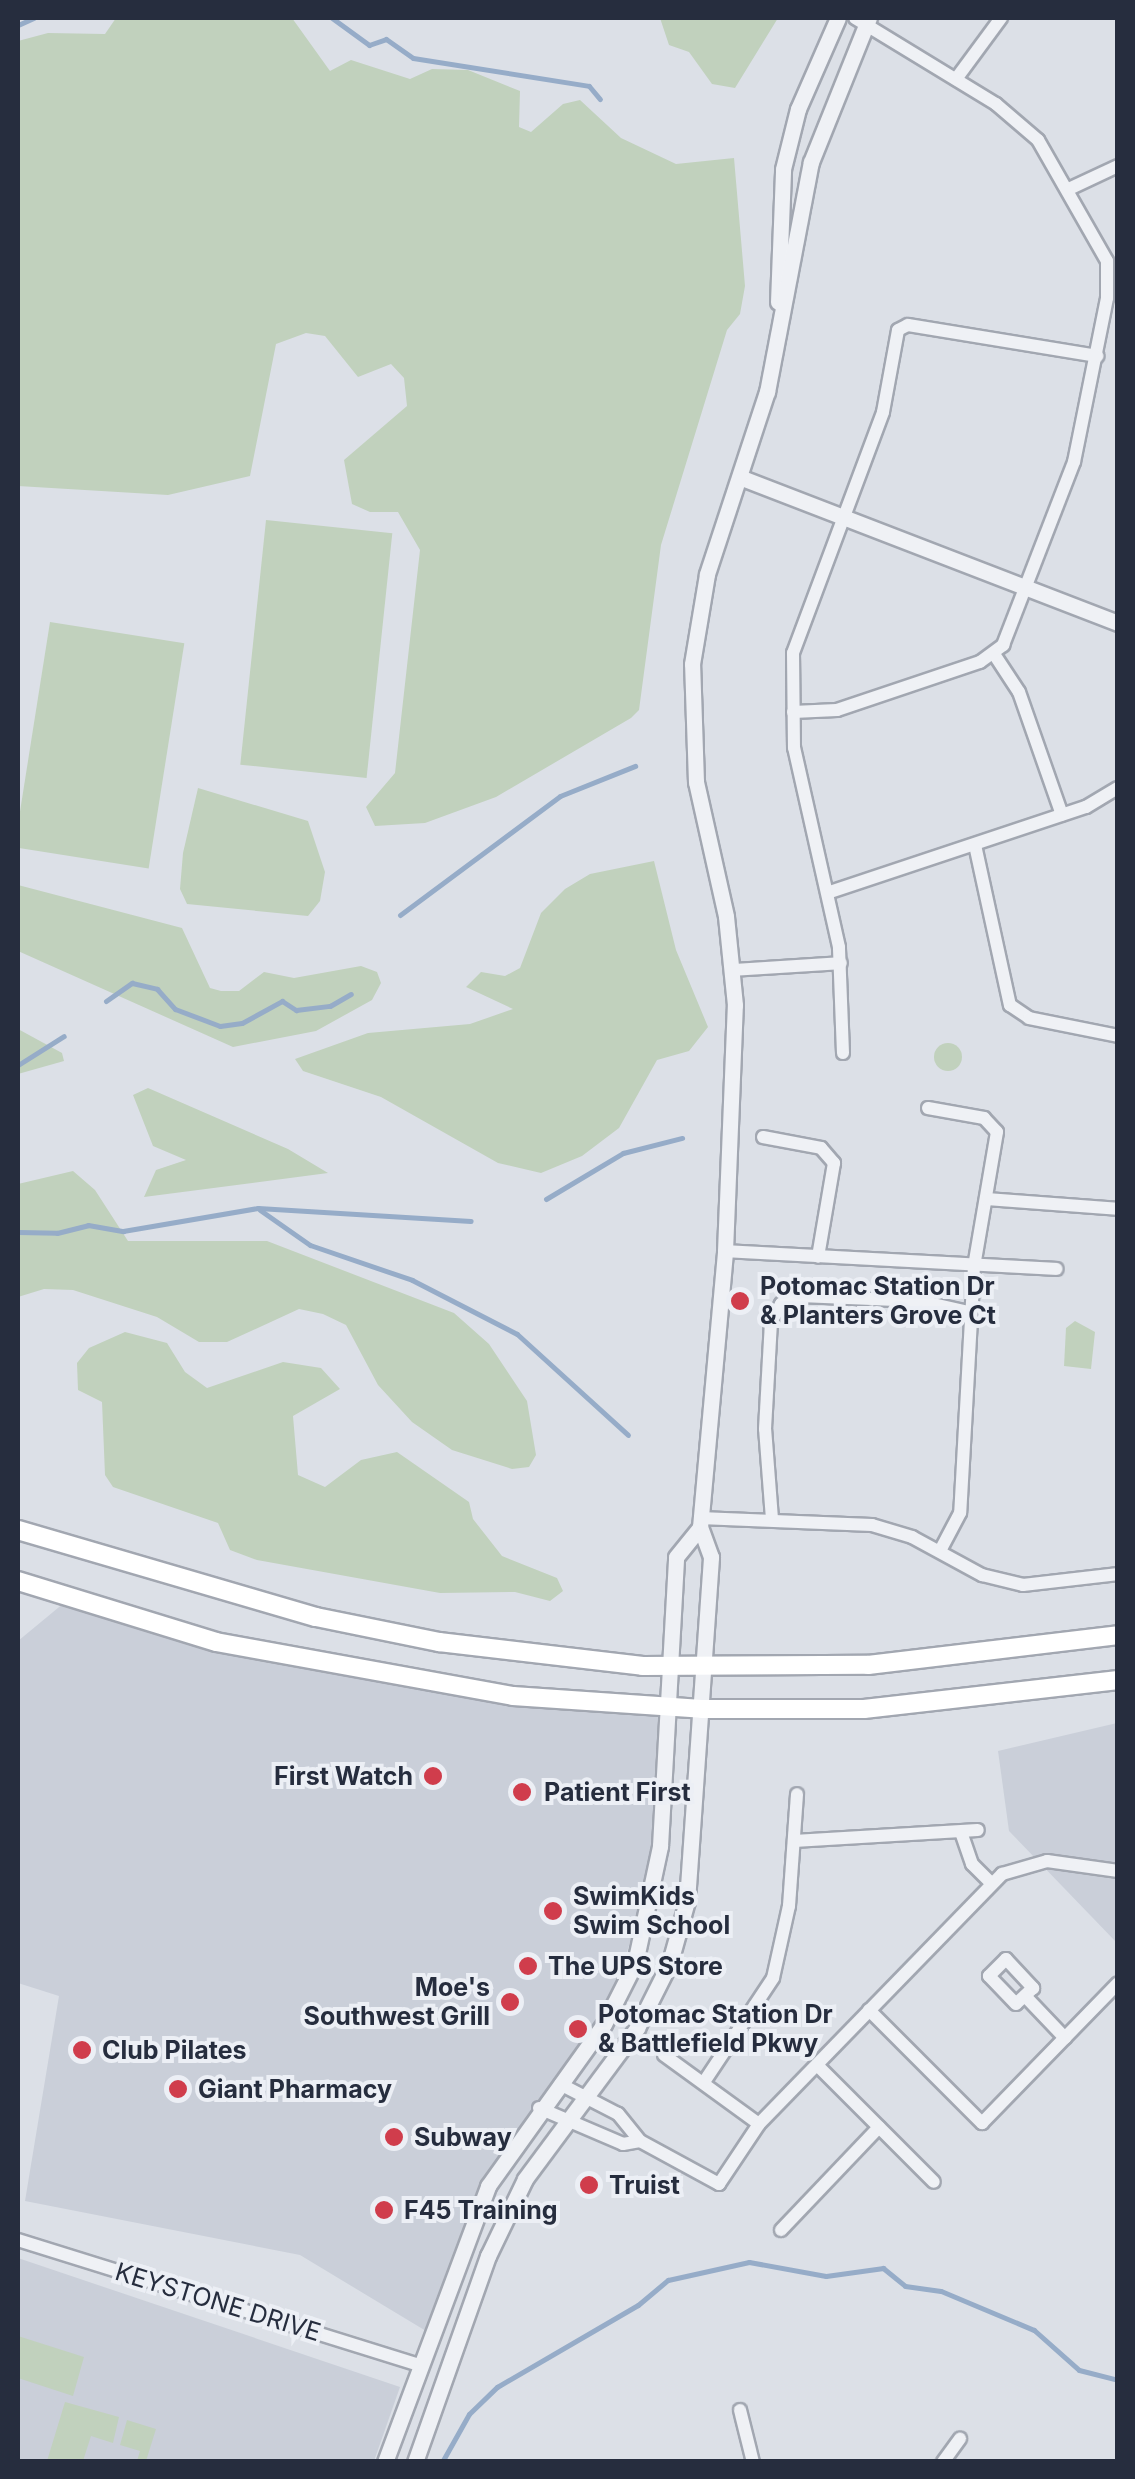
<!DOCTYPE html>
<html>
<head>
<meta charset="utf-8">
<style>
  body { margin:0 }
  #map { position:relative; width:1135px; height:2479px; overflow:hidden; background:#dce0e7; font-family:Inter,sans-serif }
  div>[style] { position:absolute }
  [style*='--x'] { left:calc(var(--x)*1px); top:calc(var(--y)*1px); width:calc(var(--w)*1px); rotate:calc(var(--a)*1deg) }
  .built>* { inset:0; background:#cacfd9 }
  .green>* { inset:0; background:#c1d1bd; transform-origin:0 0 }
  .round { border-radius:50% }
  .stream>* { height:5px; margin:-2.5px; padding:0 2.5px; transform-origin:2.5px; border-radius:2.5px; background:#96acc8 }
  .roads { filter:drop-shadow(2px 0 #a2a7b1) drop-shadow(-2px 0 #a2a7b1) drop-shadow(0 2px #a2a7b1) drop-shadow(0 -2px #a2a7b1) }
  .minor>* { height:12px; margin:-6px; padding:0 6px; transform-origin:6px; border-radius:6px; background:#eff1f5 }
  .tertiary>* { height:15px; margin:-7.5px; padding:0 7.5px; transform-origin:7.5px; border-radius:7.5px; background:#eff1f5 }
  .secondary>* { height:18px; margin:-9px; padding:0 9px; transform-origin:9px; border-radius:9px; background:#fff }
  .dots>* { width:28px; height:28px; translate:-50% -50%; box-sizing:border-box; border:5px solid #eceff5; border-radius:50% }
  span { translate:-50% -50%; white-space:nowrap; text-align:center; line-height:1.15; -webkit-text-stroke:8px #eceff5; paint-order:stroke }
  .poi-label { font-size:25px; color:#262d3e; font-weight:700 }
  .left { translate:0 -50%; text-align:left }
  .right { translate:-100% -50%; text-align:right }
  .street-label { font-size:25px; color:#262d3e }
  .frame { position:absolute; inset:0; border:20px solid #262d3e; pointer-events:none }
</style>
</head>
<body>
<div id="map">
  <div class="built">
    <div style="clip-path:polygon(70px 1598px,388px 1676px,667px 1707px,660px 1846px,616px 1987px,582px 2058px,468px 2231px,431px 2334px,300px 2255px,25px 2201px,59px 1996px,18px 1983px,18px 1641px)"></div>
    <div style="clip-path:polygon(1117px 1723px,1117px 1943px,1009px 1831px,998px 1751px)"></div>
    <div style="clip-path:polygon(18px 2258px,400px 2387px,374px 2461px,18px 2462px)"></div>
  </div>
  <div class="green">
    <div style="clip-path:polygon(116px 18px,292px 18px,330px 71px,351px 60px,410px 79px,432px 69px,468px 70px,520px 91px,519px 127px,531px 132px,563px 104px,580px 100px,621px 138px,676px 164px,734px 158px,745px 286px,740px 314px,727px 330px,661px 545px,639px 710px,631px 718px,496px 797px,425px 823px,375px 826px,366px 807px,395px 773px,420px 550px,398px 512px,370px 512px,352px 504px,344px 460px,407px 406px,404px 378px,391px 364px,358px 377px,325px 336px,306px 333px,276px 344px,250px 476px,168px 495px,18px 486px,18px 41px,48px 33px,105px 34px)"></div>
    <div style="clip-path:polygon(660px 18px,778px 18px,735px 88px,712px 84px,689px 52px,669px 45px)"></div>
    <div style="left:266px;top:520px;width:127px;height:246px;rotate:6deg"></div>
    <div style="left:50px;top:622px;width:136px;height:228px;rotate:9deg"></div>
    <div style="clip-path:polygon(198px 788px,308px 821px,325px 872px,320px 901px,308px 916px,187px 904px,180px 889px,183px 853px)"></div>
    <div style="clip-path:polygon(654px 861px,676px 950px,708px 1027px,689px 1051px,657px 1060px,619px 1128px,582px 1156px,541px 1173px,498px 1163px,381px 1097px,303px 1071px,295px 1059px,368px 1033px,470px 1024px,513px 1009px,466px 987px,481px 972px,505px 976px,520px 968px,541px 913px,565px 889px,590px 874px)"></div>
    <div style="clip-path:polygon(18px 885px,182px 928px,210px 988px,221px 991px,239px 991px,264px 972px,294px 978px,361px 966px,377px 972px,381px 983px,372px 1000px,316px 1031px,233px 1047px,18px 951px)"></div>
    <div style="clip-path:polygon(18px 1029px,62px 1053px,64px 1061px,18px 1074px)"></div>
    <div class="round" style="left:934px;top:1043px;width:28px;height:28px"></div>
    <div style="clip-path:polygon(148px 1088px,288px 1149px,328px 1173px,144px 1197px,156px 1170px,186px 1160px,153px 1146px,133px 1095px)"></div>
    <div style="clip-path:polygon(73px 1171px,95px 1190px,128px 1241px,267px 1241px,454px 1313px,489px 1344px,527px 1401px,536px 1455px,529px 1467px,512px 1469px,452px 1450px,412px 1422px,378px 1385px,346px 1325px,323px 1314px,299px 1309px,227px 1342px,199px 1342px,157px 1317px,73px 1290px,44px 1289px,18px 1297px,18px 1184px)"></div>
    <div style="clip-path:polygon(1075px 1321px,1095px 1332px,1091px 1369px,1064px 1366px,1066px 1328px)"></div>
    <div style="clip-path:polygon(125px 1332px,167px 1343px,185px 1372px,207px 1388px,283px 1362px,321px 1368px,340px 1389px,293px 1416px,298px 1475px,325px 1487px,361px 1460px,397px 1452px,469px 1502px,473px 1519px,502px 1556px,557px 1578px,563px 1591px,550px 1601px,515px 1592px,440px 1593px,257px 1560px,230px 1550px,218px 1523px,113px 1487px,105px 1475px,102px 1402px,78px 1390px,77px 1363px,89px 1348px)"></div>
    <div style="clip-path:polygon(18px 2336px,84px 2357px,73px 2396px,18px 2378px)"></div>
    <div style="clip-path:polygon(65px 2402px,119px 2417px,113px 2443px,91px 2436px,83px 2461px,47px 2461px)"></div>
    <div style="clip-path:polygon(127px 2420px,156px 2429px,146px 2461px,137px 2461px,140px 2451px,120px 2445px)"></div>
  </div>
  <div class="stream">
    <div style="--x:332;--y:18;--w:46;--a:36.1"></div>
    <div style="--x:369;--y:45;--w:18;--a:-19"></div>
    <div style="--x:386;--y:39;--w:33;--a:35"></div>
    <div style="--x:413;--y:58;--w:178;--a:9"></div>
    <div style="--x:589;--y:86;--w:17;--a:50"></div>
    <div style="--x:18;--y:25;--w:17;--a:-24"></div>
    <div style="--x:400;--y:915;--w:199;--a:-36.6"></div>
    <div style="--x:560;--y:796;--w:81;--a:-21.8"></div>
    <div style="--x:106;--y:1001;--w:32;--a:-35"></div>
    <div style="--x:132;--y:983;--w:26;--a:13"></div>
    <div style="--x:157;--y:989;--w:27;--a:48"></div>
    <div style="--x:175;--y:1009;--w:48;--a:20.7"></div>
    <div style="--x:220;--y:1026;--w:22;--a:-8"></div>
    <div style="--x:242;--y:1023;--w:46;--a:-28.8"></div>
    <div style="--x:282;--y:1001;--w:17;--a:33"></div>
    <div style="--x:296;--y:1010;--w:34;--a:-7"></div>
    <div style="--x:330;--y:1006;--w:24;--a:-30"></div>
    <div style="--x:18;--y:1065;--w:54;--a:-32.2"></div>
    <div style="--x:546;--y:1199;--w:90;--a:-30.9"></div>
    <div style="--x:623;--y:1153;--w:61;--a:-14.3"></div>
    <div style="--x:260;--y:1210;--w:61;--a:35"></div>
    <div style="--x:310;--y:1245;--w:108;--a:18.9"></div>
    <div style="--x:412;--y:1280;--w:118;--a:27.2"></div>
    <div style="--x:517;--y:1334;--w:150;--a:42.3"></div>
    <div style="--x:18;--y:1232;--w:39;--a:1"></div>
    <div style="--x:57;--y:1233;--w:32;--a:-14"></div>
    <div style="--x:88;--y:1225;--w:36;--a:10"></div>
    <div style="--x:123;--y:1231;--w:137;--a:-9.7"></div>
    <div style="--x:258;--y:1208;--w:213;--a:3.5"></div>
    <div style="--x:442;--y:2462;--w:55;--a:-60.6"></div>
    <div style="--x:469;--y:2414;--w:39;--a:-44"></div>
    <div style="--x:497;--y:2387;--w:163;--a:-30.2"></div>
    <div style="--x:638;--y:2305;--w:39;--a:-40"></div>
    <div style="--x:668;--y:2280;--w:83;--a:-12.5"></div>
    <div style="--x:749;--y:2262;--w:78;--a:10.3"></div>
    <div style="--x:826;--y:2276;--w:58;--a:-8"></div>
    <div style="--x:883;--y:2268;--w:28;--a:39"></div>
    <div style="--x:905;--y:2286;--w:36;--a:8"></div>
    <div style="--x:941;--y:2291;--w:101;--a:22.8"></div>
    <div style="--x:1034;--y:2330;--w:60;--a:41.6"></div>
    <div style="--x:1079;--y:2370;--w:40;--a:14.4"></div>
  </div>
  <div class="roads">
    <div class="minor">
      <div style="--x:956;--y:79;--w:76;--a:-53.6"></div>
      <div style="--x:1071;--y:188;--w:52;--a:-25.1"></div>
      <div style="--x:994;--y:654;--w:45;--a:56.7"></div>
      <div style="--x:1019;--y:692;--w:130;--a:70.7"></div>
      <div style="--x:793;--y:712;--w:44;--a:-2.6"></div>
      <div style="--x:837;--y:710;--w:151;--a:-18.6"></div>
      <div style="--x:980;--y:662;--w:29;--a:-36"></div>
      <div style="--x:1003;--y:645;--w:196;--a:-68.8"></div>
      <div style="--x:1074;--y:462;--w:167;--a:-78.6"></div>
      <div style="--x:1107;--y:298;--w:37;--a:-90"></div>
      <div style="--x:1107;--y:261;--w:139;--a:-119.7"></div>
      <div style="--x:1038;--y:140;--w:55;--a:-139.4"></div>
      <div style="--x:996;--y:104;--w:165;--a:-148.6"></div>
      <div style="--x:975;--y:845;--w:164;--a:77.7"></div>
      <div style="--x:1010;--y:1005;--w:23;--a:34"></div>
      <div style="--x:1029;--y:1018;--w:91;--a:11.4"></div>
      <div style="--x:830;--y:892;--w:270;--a:-18.4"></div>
      <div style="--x:1086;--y:807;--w:37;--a:-31"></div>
      <div style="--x:733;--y:970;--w:108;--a:-3.7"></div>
      <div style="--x:843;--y:1053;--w:106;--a:-92.2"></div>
      <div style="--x:839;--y:947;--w:204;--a:-102.7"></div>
      <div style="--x:794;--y:748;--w:95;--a:-90.6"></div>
      <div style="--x:793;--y:653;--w:257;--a:-69.5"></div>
      <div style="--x:883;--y:412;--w:83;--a:-79.6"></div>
      <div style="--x:898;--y:330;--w:11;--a:-27"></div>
      <div style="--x:908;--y:325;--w:192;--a:9.3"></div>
      <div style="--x:928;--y:1108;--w:57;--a:10.1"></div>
      <div style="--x:984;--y:1118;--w:19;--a:47"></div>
      <div style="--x:997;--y:1132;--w:136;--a:99.7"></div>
      <div style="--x:974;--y:1266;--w:247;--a:93.2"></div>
      <div style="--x:960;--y:1513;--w:43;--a:117.8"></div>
      <div style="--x:763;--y:1137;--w:59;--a:10.7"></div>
      <div style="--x:821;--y:1148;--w:20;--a:49"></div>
      <div style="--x:834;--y:1163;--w:95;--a:99.7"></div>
      <div style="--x:986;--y:1199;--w:132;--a:4.3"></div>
      <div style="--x:725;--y:1251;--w:332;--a:3.1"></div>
      <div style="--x:700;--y:1518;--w:172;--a:2.3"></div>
      <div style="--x:872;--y:1525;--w:42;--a:16.7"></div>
      <div style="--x:912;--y:1537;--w:80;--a:28.5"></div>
      <div style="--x:982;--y:1575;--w:42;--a:13.7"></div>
      <div style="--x:1023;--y:1585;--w:96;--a:-6.6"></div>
      <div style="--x:772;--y:1519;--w:90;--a:-94.4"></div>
      <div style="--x:765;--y:1429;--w:107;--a:-86.8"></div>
      <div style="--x:771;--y:1322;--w:21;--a:-61"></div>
      <div style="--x:781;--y:1304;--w:21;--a:-23"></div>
      <div style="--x:800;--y:1296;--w:120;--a:2.4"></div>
      <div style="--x:920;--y:1301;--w:50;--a:12.7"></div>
      <div style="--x:961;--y:1832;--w:34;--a:71"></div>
      <div style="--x:972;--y:1864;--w:27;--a:45"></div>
      <div style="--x:794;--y:1841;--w:184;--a:-3.4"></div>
      <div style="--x:1006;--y:1959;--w:40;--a:47"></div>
      <div style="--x:1033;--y:1988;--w:23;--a:137"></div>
      <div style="--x:1016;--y:2004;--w:39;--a:-134"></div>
      <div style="--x:989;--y:1976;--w:24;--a:-45"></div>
      <div style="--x:1025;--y:1996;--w:58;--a:46.4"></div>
      <div style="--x:869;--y:2010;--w:160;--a:45"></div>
      <div style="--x:982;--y:2123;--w:195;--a:-45.8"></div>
      <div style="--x:664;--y:2055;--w:117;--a:36"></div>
      <div style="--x:817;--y:2065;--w:165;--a:45"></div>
      <div style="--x:704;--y:2082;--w:125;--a:-56.4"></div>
      <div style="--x:773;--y:1978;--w:74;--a:-77.5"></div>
      <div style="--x:789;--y:1906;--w:112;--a:-85.9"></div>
      <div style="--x:539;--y:2108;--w:91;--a:23.2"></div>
      <div style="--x:623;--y:2144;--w:17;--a:-10"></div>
      <div style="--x:640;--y:2141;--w:35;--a:-129"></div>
      <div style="--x:618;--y:2114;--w:65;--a:-152.7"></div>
      <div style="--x:640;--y:2141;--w:90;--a:28.6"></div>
      <div style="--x:719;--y:2184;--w:72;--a:-56.3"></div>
      <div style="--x:759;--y:2124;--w:349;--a:-45.8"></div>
      <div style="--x:1002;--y:1874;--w:47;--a:-16.1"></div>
      <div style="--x:1047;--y:1861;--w:72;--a:8"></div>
      <div style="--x:781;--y:2230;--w:142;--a:-46.4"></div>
      <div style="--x:18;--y:2240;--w:420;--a:17.3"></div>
      <div style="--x:740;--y:2410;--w:54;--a:76"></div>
      <div style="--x:943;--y:2462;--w:29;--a:-54"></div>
    </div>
    <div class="tertiary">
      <div style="--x:778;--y:302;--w:133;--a:-87.8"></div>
      <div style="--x:783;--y:169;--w:62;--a:-76"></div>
      <div style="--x:798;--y:109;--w:99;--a:-66.3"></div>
      <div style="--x:742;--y:478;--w:403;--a:21.1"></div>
      <div style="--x:385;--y:2462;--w:295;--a:-69.5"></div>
      <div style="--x:488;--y:2186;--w:199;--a:-54.4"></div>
      <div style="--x:604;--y:2024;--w:68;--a:-63.1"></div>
      <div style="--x:635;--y:1963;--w:120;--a:-77.9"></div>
      <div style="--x:660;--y:1846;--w:289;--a:-86.8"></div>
      <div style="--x:676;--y:1557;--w:38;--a:-51"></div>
      <div style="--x:415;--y:2462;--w:219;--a:-70.5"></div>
      <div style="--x:488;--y:2256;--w:85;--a:-64.3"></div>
      <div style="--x:525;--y:2179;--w:188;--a:-53.4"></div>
      <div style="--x:637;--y:2028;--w:74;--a:-63.4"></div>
      <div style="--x:670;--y:1962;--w:63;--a:-74.4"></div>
      <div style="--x:687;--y:1901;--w:345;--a:-86"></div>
      <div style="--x:711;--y:1557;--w:32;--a:-110"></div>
      <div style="--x:700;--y:1527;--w:277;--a:-84.8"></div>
      <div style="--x:725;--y:1251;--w:246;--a:-87.7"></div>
      <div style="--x:735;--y:1005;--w:89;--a:-95.8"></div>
      <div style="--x:726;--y:916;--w:137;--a:-102.6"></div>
      <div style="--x:696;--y:782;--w:118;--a:-91.9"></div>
      <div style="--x:692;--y:664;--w:91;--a:-80.5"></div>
      <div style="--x:707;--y:574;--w:192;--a:-71.8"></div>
      <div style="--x:767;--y:392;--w:234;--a:-79.2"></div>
      <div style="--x:811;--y:162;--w:155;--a:-68.1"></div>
    </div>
    <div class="secondary">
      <div style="--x:18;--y:1530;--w:310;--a:16.3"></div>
      <div style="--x:316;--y:1617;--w:126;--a:11.5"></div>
      <div style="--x:439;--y:1642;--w:205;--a:6.7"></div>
      <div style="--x:643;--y:1666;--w:225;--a:-0.3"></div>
      <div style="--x:868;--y:1665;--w:252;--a:-6.8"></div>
      <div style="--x:18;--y:1581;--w:207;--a:17.1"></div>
      <div style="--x:216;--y:1642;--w:302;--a:10.3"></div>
      <div style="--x:513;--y:1696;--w:189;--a:3.9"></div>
      <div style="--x:702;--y:1709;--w:162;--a:0"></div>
      <div style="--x:864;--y:1709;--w:256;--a:-6.5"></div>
    </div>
  </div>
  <div class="dots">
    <div style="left:740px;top:1301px;background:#d03d4c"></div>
    <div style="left:433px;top:1776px;background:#d03d4c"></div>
    <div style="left:522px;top:1792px;background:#d03d4c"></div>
    <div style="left:553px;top:1911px;background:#d03d4c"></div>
    <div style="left:528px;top:1966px;background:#d03d4c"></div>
    <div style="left:510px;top:2002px;background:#d03d4c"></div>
    <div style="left:578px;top:2029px;background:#d03d4c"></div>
    <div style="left:82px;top:2050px;background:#d03d4c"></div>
    <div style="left:178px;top:2089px;background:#d03d4c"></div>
    <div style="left:394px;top:2137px;background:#d03d4c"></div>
    <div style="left:589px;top:2185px;background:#d03d4c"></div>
    <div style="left:384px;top:2210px;background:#d03d4c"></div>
  </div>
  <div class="poi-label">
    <span class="left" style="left:760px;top:1301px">Potomac Station Dr<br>&amp; Planters Grove Ct</span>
    <span class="right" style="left:413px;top:1776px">First Watch</span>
    <span class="left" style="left:544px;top:1792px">Patient First</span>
    <span class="left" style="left:573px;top:1911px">SwimKids<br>Swim School</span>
    <span class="left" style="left:548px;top:1966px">The UPS Store</span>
    <span class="right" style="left:490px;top:2002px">Moe's<br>Southwest Grill</span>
    <span class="left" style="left:598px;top:2029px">Potomac Station Dr<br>&amp; Battlefield Pkwy</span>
    <span class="left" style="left:102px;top:2050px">Club Pilates</span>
    <span class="left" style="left:198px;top:2089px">Giant Pharmacy</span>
    <span class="left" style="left:414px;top:2137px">Subway</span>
    <span class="left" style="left:609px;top:2185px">Truist</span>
    <span class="left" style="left:404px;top:2210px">F45 Training</span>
  </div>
  <div class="street-label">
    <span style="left:218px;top:2302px;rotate:17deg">KEYSTONE DRIVE</span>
  </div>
  <div class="frame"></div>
</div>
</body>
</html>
